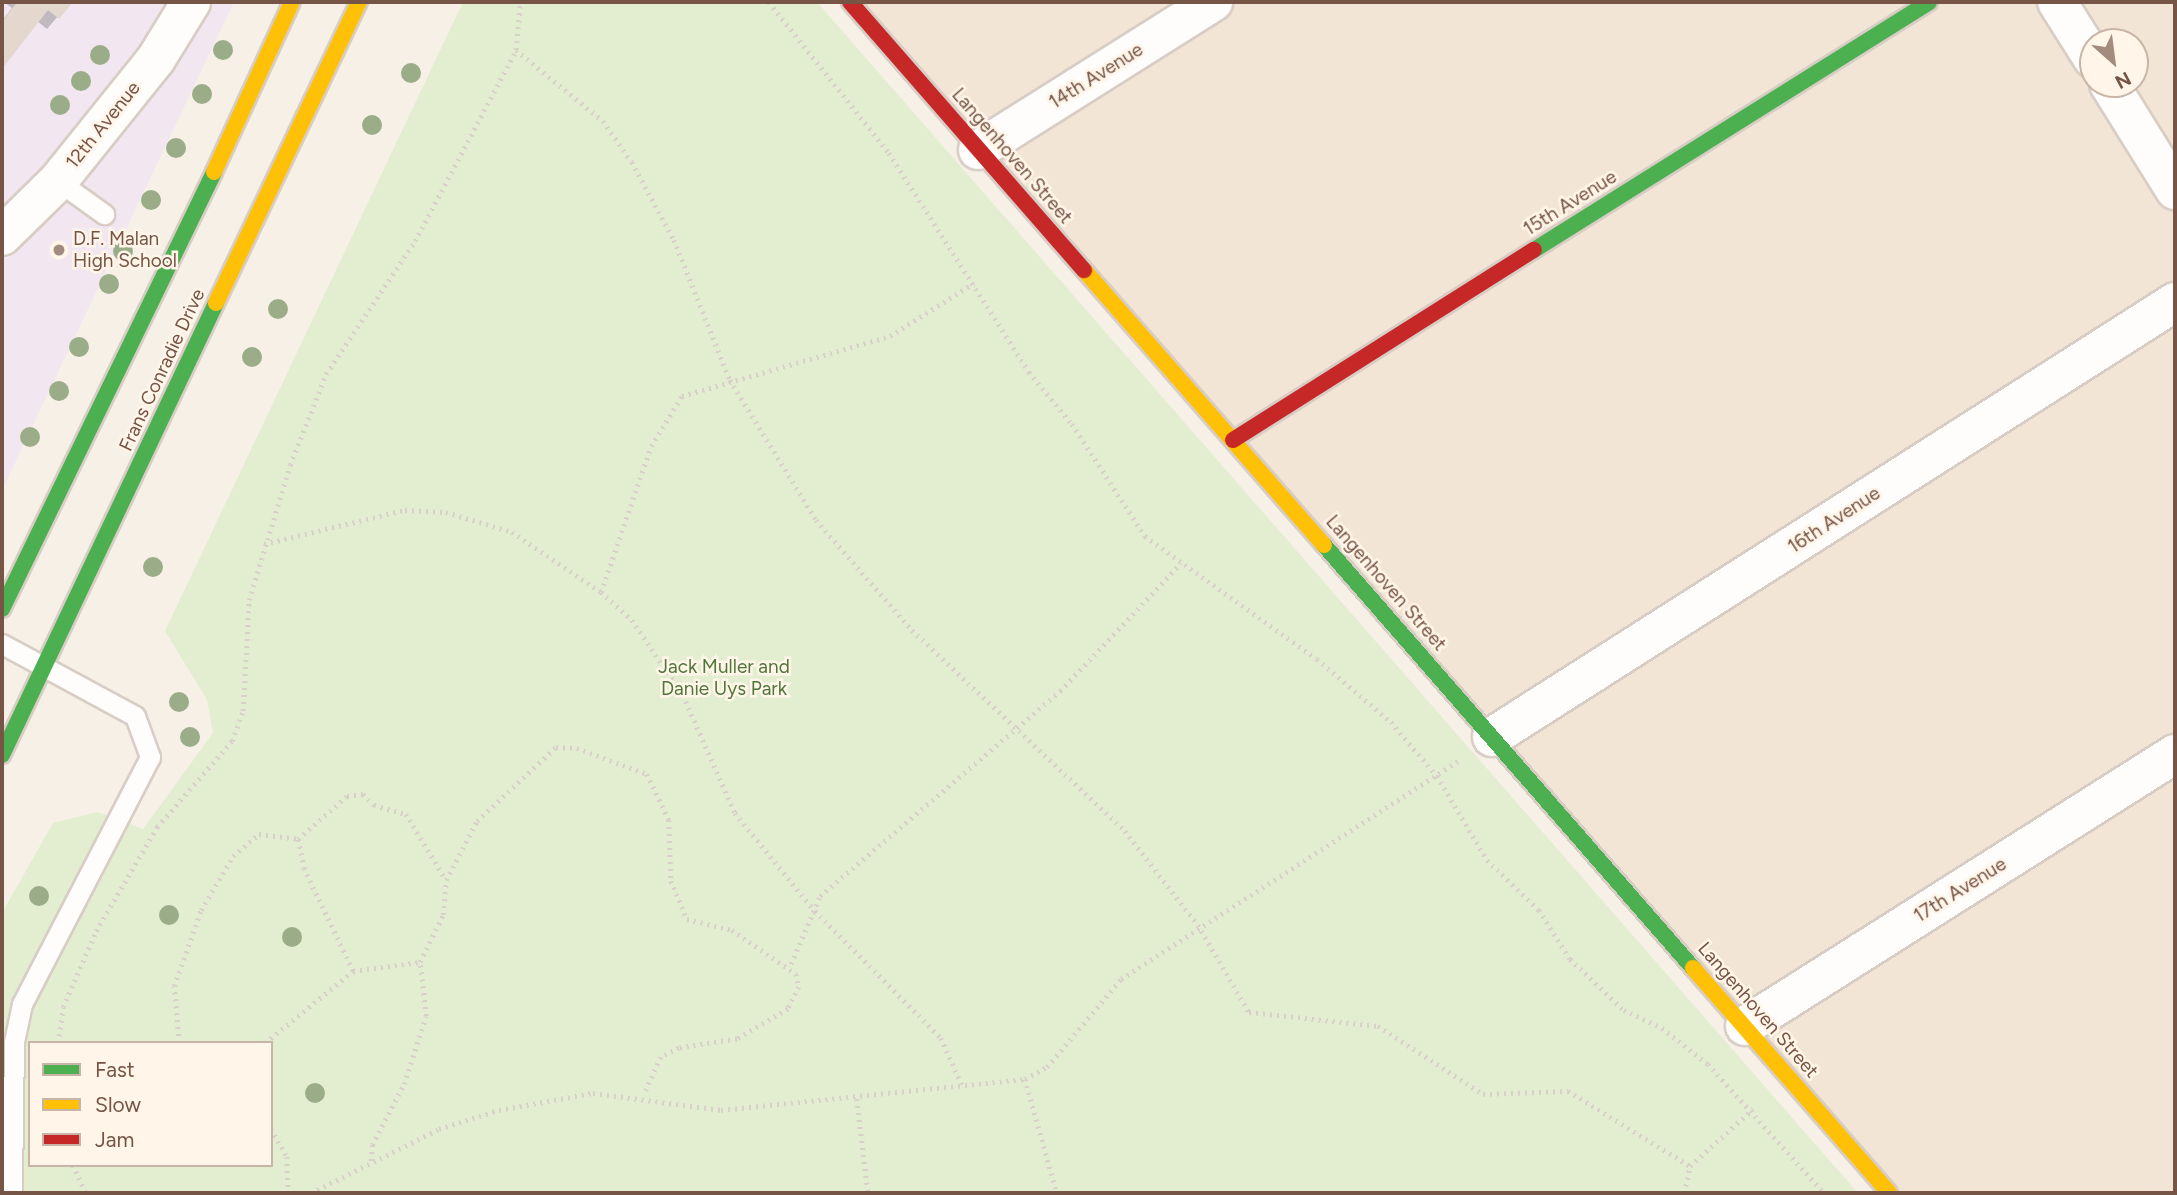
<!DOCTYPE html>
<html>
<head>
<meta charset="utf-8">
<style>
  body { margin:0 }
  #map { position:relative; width:2177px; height:1195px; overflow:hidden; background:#f7f0e7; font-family:Figtree,sans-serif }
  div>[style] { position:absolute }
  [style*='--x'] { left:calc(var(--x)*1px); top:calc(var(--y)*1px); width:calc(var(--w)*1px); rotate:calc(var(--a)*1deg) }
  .residential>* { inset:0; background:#f3e5d6 }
  .education>* { inset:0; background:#f2e6f1 }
  .green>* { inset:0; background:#e3eed0 }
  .shadow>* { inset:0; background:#0003 }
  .building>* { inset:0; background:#e4d8ce }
  .path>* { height:4.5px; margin-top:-2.25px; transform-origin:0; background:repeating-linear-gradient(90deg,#dad0ca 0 2px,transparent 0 7px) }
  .roads { filter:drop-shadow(2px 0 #d8cdc5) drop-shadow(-2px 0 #d8cdc5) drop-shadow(0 2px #d8cdc5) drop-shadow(0 -2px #d8cdc5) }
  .lane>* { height:19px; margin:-9.5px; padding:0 9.5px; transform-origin:9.5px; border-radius:9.5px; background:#fefdfb }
  .street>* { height:38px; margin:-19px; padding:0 19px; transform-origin:19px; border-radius:19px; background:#fefdfb }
  .fast>* { height:16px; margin:-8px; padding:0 8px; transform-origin:8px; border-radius:8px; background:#4caf50 }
  .slow>* { height:16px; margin:-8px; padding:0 8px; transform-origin:8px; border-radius:8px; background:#ffc107 }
  .jam>* { height:16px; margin:-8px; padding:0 8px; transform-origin:8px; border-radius:8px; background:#c62828 }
  .trees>* { width:20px; height:20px; margin:-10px; border-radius:50%; background:#9bad88 }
  .dots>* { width:19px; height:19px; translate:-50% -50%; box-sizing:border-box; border:4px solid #fff5e8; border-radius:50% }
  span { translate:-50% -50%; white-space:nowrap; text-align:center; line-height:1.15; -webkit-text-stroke:5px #fff5e8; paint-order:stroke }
  .street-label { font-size:19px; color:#765446 }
  .poi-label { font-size:19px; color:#765446 }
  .left { translate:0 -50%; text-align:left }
  .park-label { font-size:19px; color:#50773b }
  .frame { position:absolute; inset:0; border:4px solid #765446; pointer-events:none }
  .legend { position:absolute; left:28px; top:1041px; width:245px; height:126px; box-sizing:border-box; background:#fff5e8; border:2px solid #c8b5a7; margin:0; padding:9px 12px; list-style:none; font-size:21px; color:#765446 }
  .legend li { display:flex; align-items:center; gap:14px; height:35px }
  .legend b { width:35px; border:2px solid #c8b5a7 }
  .north { position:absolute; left:2079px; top:28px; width:70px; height:70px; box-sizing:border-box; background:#fff5e8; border:2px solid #c8b5a7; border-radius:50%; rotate:152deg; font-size:19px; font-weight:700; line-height:28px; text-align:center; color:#765446 }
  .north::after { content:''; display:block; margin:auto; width:24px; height:32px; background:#a38b7e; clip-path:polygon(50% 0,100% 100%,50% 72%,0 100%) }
</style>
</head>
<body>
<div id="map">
  <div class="residential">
    <div style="clip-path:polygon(evenodd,843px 2px,2175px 2px,2175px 1193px,1882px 1193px,843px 2px,2093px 42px,2135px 42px,2135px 84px,2093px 84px,2093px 42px)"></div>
  </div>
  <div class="education">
    <div style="clip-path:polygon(2px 2px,234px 2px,2px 490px)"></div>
  </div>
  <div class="green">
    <div style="clip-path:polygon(evenodd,463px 2px,817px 2px,1858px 1193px,2px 1193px,2px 913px,53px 823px,98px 812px,143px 829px,213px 733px,207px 700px,165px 631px,463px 2px,30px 1043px,271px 1043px,271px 1165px,30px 1165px,30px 1043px)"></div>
  </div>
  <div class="shadow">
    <div style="clip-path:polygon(4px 2px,70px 2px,47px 29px,37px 21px,2px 66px,2px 21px,12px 8px)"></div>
  </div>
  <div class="building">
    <div style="clip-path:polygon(17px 2px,73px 2px,59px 19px,48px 10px,2px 69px,2px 22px)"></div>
  </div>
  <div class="path">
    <div style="--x:769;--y:2;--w:193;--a:51.5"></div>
    <div style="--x:889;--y:153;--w:260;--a:57.4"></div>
    <div style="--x:1029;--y:372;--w:67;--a:50.4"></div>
    <div style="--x:1072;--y:424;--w:134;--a:56.9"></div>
    <div style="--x:1145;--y:536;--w:211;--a:35.6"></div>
    <div style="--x:1317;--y:659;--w:97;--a:40.4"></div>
    <div style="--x:1391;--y:722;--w:71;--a:49.6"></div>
    <div style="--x:1437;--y:776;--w:98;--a:59.2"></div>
    <div style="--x:1487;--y:860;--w:72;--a:43.9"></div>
    <div style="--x:1539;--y:910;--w:58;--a:57.7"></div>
    <div style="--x:1570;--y:959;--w:74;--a:43.4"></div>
    <div style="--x:1624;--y:1010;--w:42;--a:25.3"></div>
    <div style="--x:1662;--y:1028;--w:58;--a:38"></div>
    <div style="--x:1708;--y:1064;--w:173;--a:48"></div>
    <div style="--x:516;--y:50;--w:112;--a:39.2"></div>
    <div style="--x:603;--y:121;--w:50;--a:54.7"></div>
    <div style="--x:632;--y:162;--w:89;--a:61.7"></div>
    <div style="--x:674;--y:240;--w:151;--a:68.2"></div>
    <div style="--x:730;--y:380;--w:164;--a:58.4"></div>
    <div style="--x:816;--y:520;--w:146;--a:48.9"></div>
    <div style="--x:912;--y:630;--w:293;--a:43.3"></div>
    <div style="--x:1125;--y:831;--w:119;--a:52.2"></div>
    <div style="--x:1198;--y:925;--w:101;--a:59.6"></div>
    <div style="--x:1249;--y:1012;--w:130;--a:6.2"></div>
    <div style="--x:1378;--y:1026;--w:125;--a:32.9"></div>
    <div style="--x:1483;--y:1094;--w:85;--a:-2"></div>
    <div style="--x:1568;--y:1091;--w:143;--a:31.6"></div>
    <div style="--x:264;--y:544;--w:145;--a:-13.6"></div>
    <div style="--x:405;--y:510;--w:41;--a:2.8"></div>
    <div style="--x:446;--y:512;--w:69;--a:16.9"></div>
    <div style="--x:512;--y:532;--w:107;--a:34"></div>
    <div style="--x:601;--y:592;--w:42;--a:42.1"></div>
    <div style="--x:632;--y:620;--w:91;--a:55.8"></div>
    <div style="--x:683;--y:695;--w:129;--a:66.2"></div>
    <div style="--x:735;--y:813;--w:127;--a:50.8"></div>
    <div style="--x:815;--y:911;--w:179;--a:45.2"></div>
    <div style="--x:941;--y:1038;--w:51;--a:65.9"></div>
    <div style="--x:601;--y:592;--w:154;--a:-71.1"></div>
    <div style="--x:651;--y:446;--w:59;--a:-58.2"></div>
    <div style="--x:682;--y:396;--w:216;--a:-16.1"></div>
    <div style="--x:890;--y:336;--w:99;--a:-32.2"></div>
    <div style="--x:791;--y:964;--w:74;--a:-66.9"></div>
    <div style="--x:820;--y:896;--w:316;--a:-40.5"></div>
    <div style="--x:1060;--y:691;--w:176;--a:-46.6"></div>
    <div style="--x:353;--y:971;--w:113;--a:-115.7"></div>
    <div style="--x:304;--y:869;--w:31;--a:-101"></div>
    <div style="--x:298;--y:839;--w:65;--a:-41.3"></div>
    <div style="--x:347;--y:796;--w:16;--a:-7"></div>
    <div style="--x:363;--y:794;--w:16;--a:45"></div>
    <div style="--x:374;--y:805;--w:33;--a:16"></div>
    <div style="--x:406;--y:814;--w:77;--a:58.8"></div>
    <div style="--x:58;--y:1043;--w:36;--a:-82"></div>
    <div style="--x:63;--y:1007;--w:83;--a:-66.5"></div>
    <div style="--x:96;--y:931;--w:121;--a:-59.6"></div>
    <div style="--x:157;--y:827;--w:114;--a:-48.9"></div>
    <div style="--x:232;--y:741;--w:32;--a:-70"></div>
    <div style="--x:243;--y:711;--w:111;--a:-86.9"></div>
    <div style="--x:249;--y:600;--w:141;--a:-73.1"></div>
    <div style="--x:290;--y:465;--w:98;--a:-68.4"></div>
    <div style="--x:326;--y:374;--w:160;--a:-56.2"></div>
    <div style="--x:415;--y:241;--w:216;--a:-62.1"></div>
    <div style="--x:516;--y:50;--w:48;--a:-85.2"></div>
    <div style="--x:179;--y:1043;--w:57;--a:-95"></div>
    <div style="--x:174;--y:986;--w:81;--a:-70.4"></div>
    <div style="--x:201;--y:910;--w:63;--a:-59.3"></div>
    <div style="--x:233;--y:856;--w:34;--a:-40"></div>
    <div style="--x:259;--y:834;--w:39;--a:7"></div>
    <div style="--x:265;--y:1043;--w:114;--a:-39.3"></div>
    <div style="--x:353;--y:971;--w:68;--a:-7.7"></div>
    <div style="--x:1025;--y:1079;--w:118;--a:74.3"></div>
    <div style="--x:857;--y:1099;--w:95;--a:83.3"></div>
    <div style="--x:271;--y:1129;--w:32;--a:60"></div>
    <div style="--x:287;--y:1157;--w:36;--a:88"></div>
    <div style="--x:371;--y:1161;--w:16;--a:-86"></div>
    <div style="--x:372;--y:1145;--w:69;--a:-62.3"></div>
    <div style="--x:404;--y:1084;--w:71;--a:-72.1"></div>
    <div style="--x:426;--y:1016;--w:54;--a:-96.3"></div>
    <div style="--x:420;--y:962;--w:52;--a:-63.9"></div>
    <div style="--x:443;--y:915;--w:35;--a:-85"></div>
    <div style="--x:446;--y:880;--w:67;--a:-62.3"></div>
    <div style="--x:477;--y:821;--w:108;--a:-43.1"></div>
    <div style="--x:556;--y:747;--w:21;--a:3"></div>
    <div style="--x:577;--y:748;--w:75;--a:20.4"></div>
    <div style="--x:647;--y:774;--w:51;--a:64.4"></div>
    <div style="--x:669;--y:820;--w:61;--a:88.1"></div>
    <div style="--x:671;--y:881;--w:41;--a:67.2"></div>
    <div style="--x:687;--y:919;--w:46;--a:13.7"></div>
    <div style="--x:732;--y:930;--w:78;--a:34.5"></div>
    <div style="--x:796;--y:974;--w:13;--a:77"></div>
    <div style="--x:799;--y:987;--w:25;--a:117"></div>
    <div style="--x:788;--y:1009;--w:59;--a:149.5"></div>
    <div style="--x:737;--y:1039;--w:59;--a:171.2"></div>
    <div style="--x:679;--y:1048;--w:20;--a:153"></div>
    <div style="--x:661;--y:1057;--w:42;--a:114.1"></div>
    <div style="--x:73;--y:1165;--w:31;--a:65"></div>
    <div style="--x:311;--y:1193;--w:143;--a:-26.6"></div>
    <div style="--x:439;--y:1129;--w:63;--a:-17.6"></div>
    <div style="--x:499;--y:1110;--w:96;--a:-10.3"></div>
    <div style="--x:593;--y:1093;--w:129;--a:7.6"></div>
    <div style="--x:721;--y:1110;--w:306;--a:-5.8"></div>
    <div style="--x:1025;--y:1079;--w:25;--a:-29"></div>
    <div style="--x:1047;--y:1067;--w:115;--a:-49.9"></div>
    <div style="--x:1121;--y:979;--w:406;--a:-32.9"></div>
    <div style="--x:1684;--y:1193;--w:28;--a:-77"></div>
    <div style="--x:1690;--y:1166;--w:85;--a:-42.1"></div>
  </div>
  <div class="roads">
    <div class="lane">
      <div style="--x:58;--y:181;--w:57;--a:35.7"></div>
      <div style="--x:2;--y:644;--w:151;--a:28.4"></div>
      <div style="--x:135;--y:716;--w:44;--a:69.9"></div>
      <div style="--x:150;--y:757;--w:278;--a:117.4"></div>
      <div style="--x:22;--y:1004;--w:39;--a:102"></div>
      <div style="--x:14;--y:1042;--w:151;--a:90.8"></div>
    </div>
    <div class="street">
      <div style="--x:2057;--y:2;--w:67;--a:57.7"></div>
      <div style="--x:2109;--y:84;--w:125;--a:58.1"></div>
      <div style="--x:978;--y:150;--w:278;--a:-32.2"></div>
      <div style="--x:2;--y:236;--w:78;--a:-44.5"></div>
      <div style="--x:58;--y:181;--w:156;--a:-51.2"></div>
      <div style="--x:156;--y:59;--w:67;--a:-58.4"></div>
      <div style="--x:1492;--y:737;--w:810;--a:-32.49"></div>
      <div style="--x:1745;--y:1026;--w:509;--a:-32.32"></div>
    </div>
    <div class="fast">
      <div style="--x:1534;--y:250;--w:466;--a:-32.1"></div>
      <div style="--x:1324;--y:545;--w:561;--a:48.9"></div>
      <div style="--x:2;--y:609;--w:486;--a:-64.1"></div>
      <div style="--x:2;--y:755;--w:500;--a:-64.66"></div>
    </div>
    <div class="slow">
      <div style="--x:214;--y:172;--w:187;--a:-65.4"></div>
      <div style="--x:1084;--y:270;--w:365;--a:48.9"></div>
      <div style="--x:216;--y:303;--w:333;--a:-64.6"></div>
      <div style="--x:1693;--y:968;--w:298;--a:48.9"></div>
    </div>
    <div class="jam">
      <div style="--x:850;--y:2;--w:356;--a:48.9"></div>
      <div style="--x:1233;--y:440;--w:356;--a:-32.3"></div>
    </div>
  </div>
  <div class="trees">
    <div style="left:223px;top:50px"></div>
    <div style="left:100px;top:55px"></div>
    <div style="left:411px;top:73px"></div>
    <div style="left:81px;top:81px"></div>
    <div style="left:202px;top:94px"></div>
    <div style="left:60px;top:105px"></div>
    <div style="left:372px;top:125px"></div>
    <div style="left:176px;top:148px"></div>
    <div style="left:151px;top:200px"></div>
    <div style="left:123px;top:251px"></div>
    <div style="left:109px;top:284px"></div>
    <div style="left:278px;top:309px"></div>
    <div style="left:79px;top:347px"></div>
    <div style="left:252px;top:357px"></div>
    <div style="left:59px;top:391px"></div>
    <div style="left:30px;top:437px"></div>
    <div style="left:153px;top:567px"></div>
    <div style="left:179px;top:702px"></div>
    <div style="left:190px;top:737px"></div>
    <div style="left:39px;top:896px"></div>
    <div style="left:169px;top:915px"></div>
    <div style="left:292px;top:937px"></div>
    <div style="left:315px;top:1093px"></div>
  </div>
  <div class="dots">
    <div style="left:59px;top:250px;background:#a38b7e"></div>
  </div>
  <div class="street-label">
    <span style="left:1096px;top:76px;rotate:-32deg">14th Avenue</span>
    <span style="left:103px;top:125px;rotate:-51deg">12th Avenue</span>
    <span style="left:1012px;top:156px;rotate:49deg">Langenhoven Street</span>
    <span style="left:1570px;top:203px;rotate:-32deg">15th Avenue</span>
    <span style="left:162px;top:370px;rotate:-65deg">Frans Conradie Drive</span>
    <span style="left:1834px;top:520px;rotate:-33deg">16th Avenue</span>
    <span style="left:1386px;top:583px;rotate:49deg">Langenhoven Street</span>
    <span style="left:1960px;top:890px;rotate:-32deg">17th Avenue</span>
    <span style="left:1758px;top:1010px;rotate:49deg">Langenhoven Street</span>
  </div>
  <div class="poi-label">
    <span class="left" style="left:73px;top:250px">D.F. Malan<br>High School</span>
  </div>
  <div class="park-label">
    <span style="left:724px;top:678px">Jack Muller and<br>Danie Uys Park</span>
  </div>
  <div class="frame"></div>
  <ul class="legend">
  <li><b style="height:9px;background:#4caf50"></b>Fast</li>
  <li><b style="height:9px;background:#ffc107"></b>Slow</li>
  <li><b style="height:9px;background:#c62828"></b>Jam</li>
  </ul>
  <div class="north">N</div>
</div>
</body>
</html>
